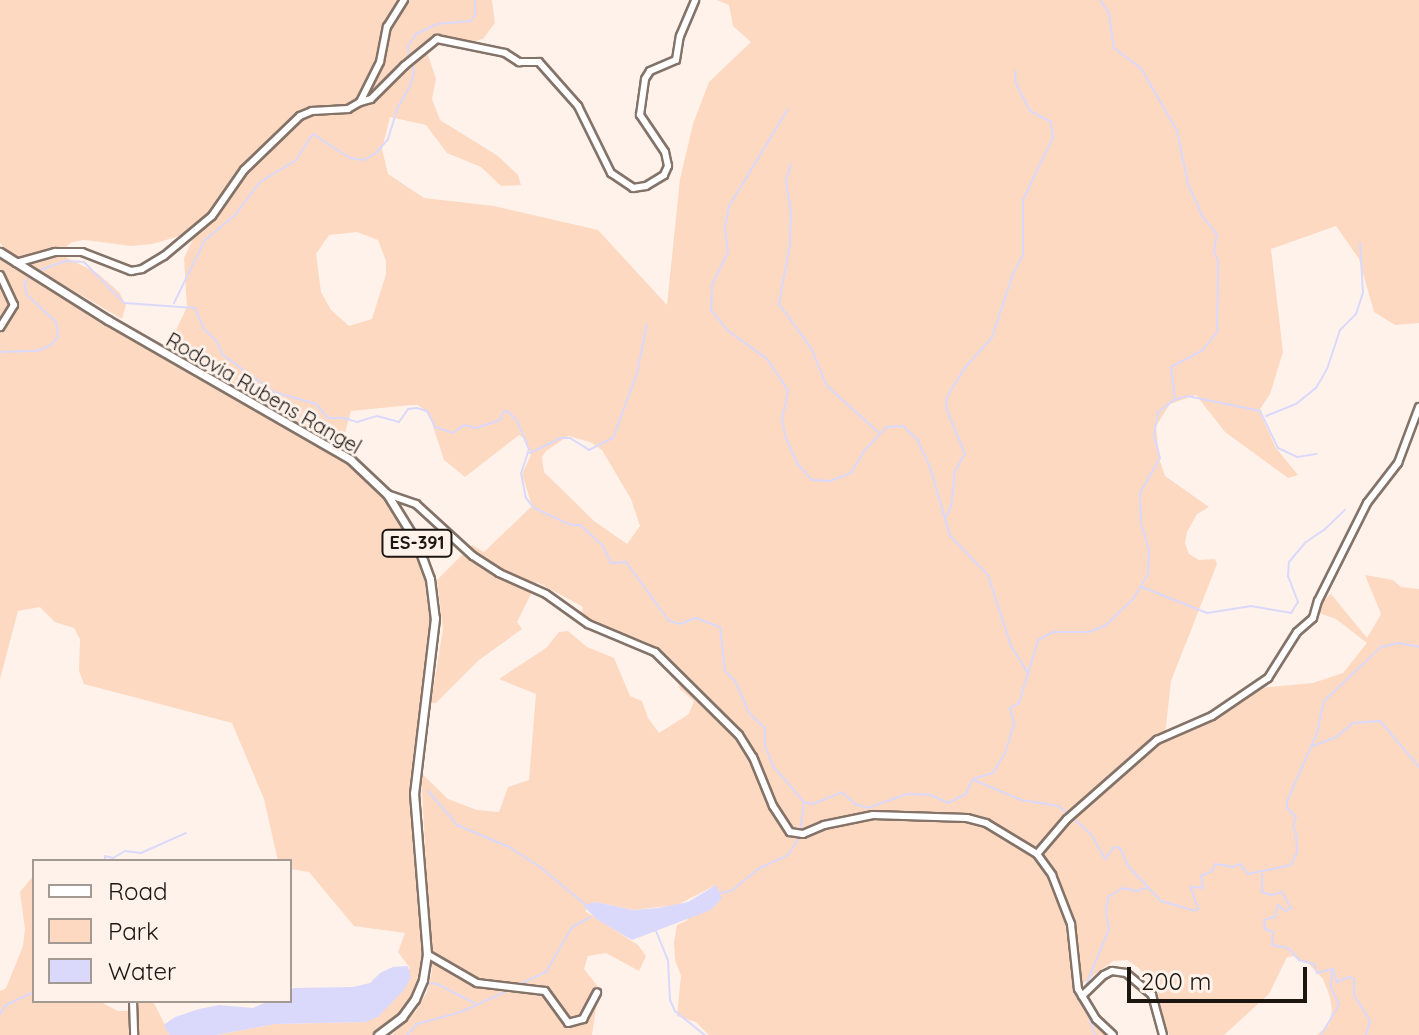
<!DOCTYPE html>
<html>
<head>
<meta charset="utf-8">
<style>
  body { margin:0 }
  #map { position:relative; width:1419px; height:1035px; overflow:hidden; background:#fef2eb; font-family:Quicksand,sans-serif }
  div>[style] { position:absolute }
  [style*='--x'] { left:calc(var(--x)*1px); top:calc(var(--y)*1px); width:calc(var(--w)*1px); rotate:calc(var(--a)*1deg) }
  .green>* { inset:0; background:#fdd9c2 }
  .water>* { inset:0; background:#dbd9fb }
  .stream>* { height:2px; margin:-1px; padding:0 1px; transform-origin:1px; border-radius:1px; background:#dbd9fb }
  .roads { filter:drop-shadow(2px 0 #847368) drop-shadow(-2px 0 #847368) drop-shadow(0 2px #847368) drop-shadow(0 -2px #847368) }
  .minor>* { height:6px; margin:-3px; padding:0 3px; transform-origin:3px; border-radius:3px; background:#fff }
  .major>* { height:7px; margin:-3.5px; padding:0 3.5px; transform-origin:3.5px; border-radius:3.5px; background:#fff }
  span { translate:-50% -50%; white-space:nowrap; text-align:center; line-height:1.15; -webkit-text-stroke:6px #fef2eb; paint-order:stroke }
  .shield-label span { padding:2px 6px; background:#fef2eb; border:2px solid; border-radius:6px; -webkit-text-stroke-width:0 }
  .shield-label { font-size:18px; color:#1c1611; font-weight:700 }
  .street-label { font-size:20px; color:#1c1611 }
  .legend { position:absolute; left:32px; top:859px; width:260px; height:144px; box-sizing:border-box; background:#fef2eb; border:2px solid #a49a94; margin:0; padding:10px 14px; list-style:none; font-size:24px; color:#1c1611 }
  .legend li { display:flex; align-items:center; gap:16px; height:40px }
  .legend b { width:40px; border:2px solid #a49a94 }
  .scale { position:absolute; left:1127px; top:967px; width:180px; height:36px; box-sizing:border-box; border:4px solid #1c1611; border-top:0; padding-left:10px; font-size:24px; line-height:28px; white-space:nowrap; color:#1c1611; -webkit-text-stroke:6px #fef2eb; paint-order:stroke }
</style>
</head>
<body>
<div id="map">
  <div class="green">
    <div style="clip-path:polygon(evenodd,0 0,492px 0,495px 23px,483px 39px,456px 46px,437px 43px,426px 49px,436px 79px,432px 99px,440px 120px,498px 156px,518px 175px,521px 185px,501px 186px,481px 167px,447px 153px,426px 125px,390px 117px,382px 149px,388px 174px,424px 198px,494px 206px,598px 230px,667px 305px,680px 179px,693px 124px,709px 82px,751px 42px,733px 26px,729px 5px,717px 0,1419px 0,1419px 323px,1395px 325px,1374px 312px,1359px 259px,1336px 226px,1271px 249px,1283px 352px,1270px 394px,1259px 411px,1276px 448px,1298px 475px,1288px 478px,1225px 432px,1196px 395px,1170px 404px,1156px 426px,1159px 458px,1165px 476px,1209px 507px,1197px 514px,1187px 532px,1185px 543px,1189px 554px,1199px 560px,1215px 559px,1217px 564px,1171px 681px,1165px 735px,1260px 688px,1313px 683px,1343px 673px,1367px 643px,1336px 619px,1319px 613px,1322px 602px,1331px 594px,1367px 638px,1381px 614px,1365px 575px,1393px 580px,1401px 587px,1419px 589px,1419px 1035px,1317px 1035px,1329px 1025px,1332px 1010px,1330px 997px,1323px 979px,1309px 964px,1293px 956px,1287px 957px,1269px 994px,1224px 1035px,1169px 1035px,1154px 989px,1139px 968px,1127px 960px,1113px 961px,1079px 986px,1080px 993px,1110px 1035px,709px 1035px,696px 1022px,677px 1016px,681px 976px,675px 960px,674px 942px,677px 925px,686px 921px,716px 885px,677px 905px,633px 910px,596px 902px,585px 911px,638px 945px,646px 956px,639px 971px,606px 953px,588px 956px,584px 969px,599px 988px,592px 1035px,392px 1035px,416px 1011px,427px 992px,432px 971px,421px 773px,448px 799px,477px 810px,499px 812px,508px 787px,529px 780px,536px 694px,499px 679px,546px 648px,559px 632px,568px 631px,587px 647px,614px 658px,630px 696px,642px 701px,648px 718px,659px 733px,689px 714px,694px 701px,680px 689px,675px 673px,649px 643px,581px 617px,583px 607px,537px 582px,517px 622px,522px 629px,479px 660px,436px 703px,431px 703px,443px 629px,437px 580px,472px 545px,484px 552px,532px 506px,522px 474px,531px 455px,526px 440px,519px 435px,465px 477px,444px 460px,429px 414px,418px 405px,411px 405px,351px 411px,341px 447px,169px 345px,187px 307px,184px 258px,197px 231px,152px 244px,131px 246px,85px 240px,72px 242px,66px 247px,67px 258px,97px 273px,119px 292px,126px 305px,122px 319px,6px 251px,0 243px,0 0,357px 232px,378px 240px,386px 261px,386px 274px,372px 319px,349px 326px,331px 310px,321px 292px,316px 254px,329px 235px,357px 232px,0 0,568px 436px,590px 442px,602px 450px,631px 499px,640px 526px,627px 544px,594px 521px,544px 472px,542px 457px,546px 451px,568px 436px)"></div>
    <div style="clip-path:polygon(0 257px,349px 463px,393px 505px,424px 562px,434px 619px,411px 788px,425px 956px,419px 989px,404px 1013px,375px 1035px,216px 1035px,275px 1024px,366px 1022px,410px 968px,398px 952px,405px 933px,354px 926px,309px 872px,290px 869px,290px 861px,278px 861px,264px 799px,232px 723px,84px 684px,79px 671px,80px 639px,74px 628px,55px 622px,40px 607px,18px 611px,0 679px)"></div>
    <div style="clip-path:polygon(34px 875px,34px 1001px,99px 1001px,118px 1011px,134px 1011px,129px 1001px,153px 1001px,170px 1035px,0 1035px,0 991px,6px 988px,23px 946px,25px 929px,20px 892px)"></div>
  </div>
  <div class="water">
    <div style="clip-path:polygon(716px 885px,722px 898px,711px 910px,632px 940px,596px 919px,583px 905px,596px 902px,633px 910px,658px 908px,688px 902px)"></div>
    <div style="clip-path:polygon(408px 966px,411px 977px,404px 990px,378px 1017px,366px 1022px,275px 1024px,216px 1035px,170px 1035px,165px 1028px,165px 1024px,175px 1017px,199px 1009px,219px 1005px,253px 1008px,269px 1001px,290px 1001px,290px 990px,294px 988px,353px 987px,370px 983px,380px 973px,393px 967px)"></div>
  </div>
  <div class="stream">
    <div style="--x:1100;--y:0;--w:16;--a:55"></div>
    <div style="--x:1109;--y:13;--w:35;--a:82"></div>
    <div style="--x:1114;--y:48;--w:34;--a:37"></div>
    <div style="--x:1141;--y:68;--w:73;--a:60.3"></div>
    <div style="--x:1177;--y:131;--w:54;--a:78.3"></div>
    <div style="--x:1188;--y:184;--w:36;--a:66"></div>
    <div style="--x:1203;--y:217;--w:23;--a:52"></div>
    <div style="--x:1217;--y:235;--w:15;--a:101"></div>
    <div style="--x:1214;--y:250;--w:13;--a:72"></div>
    <div style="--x:1218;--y:262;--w:70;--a:90.8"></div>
    <div style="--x:1217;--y:332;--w:23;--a:128"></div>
    <div style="--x:1203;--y:350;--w:36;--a:152"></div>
    <div style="--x:1171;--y:367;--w:31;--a:83"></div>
    <div style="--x:409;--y:58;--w:12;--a:-95"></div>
    <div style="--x:408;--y:46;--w:14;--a:-56"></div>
    <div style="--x:416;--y:34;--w:23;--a:-25"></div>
    <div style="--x:437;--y:24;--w:34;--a:-5"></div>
    <div style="--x:471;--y:21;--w:8;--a:-60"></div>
    <div style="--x:475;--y:14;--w:14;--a:-90"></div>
    <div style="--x:788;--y:109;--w:114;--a:121.3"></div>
    <div style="--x:729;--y:206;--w:22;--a:100"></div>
    <div style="--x:725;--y:228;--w:24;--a:83"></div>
    <div style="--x:728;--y:252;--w:37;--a:116"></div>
    <div style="--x:712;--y:285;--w:25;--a:92"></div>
    <div style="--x:711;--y:310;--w:26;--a:51"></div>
    <div style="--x:727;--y:330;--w:49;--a:35.9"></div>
    <div style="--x:767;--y:359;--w:30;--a:56"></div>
    <div style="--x:784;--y:384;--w:9;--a:63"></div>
    <div style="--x:788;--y:392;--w:26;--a:103"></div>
    <div style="--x:782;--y:417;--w:19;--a:81"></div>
    <div style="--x:785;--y:436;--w:30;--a:66"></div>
    <div style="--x:797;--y:463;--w:23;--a:49"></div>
    <div style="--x:812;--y:480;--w:18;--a:3"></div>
    <div style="--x:830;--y:481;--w:22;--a:-21"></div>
    <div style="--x:851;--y:473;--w:26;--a:-59"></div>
    <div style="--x:864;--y:451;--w:33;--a:-47"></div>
    <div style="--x:886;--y:427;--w:17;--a:-3"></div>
    <div style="--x:903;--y:426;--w:19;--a:43"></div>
    <div style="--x:917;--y:439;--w:31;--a:65"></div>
    <div style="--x:930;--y:467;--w:72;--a:73.8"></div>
    <div style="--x:950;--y:536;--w:54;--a:45.7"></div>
    <div style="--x:988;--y:575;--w:75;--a:72.1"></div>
    <div style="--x:1011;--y:646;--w:34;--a:58"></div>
    <div style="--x:791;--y:164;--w:18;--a:106"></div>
    <div style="--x:786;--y:181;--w:33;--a:81"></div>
    <div style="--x:791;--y:214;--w:30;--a:92"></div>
    <div style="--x:790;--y:244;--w:61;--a:100.4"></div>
    <div style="--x:779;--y:304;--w:54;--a:54"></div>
    <div style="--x:811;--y:348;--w:41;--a:67.2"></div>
    <div style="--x:827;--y:386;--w:69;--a:42"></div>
    <div style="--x:35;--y:272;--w:32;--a:-20"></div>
    <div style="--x:65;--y:261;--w:19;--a:3"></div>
    <div style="--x:84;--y:262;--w:57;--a:45.7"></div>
    <div style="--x:124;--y:303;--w:71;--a:4"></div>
    <div style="--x:195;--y:308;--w:23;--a:67"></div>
    <div style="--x:204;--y:329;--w:16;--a:43"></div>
    <div style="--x:216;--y:340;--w:17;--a:65"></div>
    <div style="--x:223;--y:355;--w:63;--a:36"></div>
    <div style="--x:274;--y:392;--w:44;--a:15.9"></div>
    <div style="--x:316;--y:404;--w:18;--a:49"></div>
    <div style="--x:328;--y:418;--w:16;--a:0"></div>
    <div style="--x:344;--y:418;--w:14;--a:17"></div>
    <div style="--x:357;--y:422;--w:21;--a:-17"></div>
    <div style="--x:377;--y:416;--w:23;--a:15"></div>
    <div style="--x:399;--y:422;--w:16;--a:-55"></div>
    <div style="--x:408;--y:409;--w:9;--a:-6"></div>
    <div style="--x:417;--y:408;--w:10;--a:17"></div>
    <div style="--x:427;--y:411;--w:18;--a:63"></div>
    <div style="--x:435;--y:427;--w:19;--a:18"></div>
    <div style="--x:453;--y:433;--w:14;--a:-36"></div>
    <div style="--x:464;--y:425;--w:12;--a:14"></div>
    <div style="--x:476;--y:428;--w:25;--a:-18"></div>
    <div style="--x:500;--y:420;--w:9;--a:-69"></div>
    <div style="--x:503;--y:412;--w:4;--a:-14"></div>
    <div style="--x:507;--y:411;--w:13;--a:42"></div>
    <div style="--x:517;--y:420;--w:31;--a:68"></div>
    <div style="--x:529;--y:449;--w:25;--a:108"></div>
    <div style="--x:521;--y:473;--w:25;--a:79"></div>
    <div style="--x:526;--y:498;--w:13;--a:51"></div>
    <div style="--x:534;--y:508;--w:41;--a:24.7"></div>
    <div style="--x:571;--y:525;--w:9;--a:0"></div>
    <div style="--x:580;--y:525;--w:31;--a:42"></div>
    <div style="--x:603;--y:546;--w:19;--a:65"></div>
    <div style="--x:611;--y:563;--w:15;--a:-4"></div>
    <div style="--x:626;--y:562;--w:73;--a:53.9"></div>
    <div style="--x:669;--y:621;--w:11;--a:15"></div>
    <div style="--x:680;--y:624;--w:17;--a:-21"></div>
    <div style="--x:696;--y:618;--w:26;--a:21"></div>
    <div style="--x:720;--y:627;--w:44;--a:83.5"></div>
    <div style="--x:725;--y:671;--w:14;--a:45"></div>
    <div style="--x:735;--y:681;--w:36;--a:66"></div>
    <div style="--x:750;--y:714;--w:21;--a:43"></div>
    <div style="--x:765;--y:728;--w:18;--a:90"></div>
    <div style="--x:765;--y:746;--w:22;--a:68"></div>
    <div style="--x:773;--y:766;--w:48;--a:49.3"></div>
    <div style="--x:804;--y:802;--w:9;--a:13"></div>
    <div style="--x:813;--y:804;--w:31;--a:-22"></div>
    <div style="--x:842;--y:792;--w:18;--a:43"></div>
    <div style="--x:855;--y:804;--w:14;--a:17"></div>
    <div style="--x:868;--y:808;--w:41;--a:-19.7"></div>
    <div style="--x:907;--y:794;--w:24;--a:2"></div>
    <div style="--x:931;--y:795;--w:19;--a:25"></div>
    <div style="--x:948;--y:803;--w:20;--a:-27"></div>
    <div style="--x:966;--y:794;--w:15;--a:-67"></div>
    <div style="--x:174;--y:303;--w:70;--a:-63.8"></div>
    <div style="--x:205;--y:240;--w:39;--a:-40"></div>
    <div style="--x:235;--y:215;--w:41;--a:-52.9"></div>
    <div style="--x:260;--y:182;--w:42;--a:-31.4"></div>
    <div style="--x:296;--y:160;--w:31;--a:-57"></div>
    <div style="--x:313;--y:134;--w:44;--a:33"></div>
    <div style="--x:350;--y:158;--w:14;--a:8"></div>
    <div style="--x:364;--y:160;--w:14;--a:-30"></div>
    <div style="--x:376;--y:153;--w:18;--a:-49"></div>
    <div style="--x:388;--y:139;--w:34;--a:-73"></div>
    <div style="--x:398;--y:107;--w:24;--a:-60"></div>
    <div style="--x:410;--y:86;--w:14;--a:-73"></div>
    <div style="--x:414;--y:73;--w:9;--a:-103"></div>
    <div style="--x:0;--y:352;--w:37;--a:-2"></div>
    <div style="--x:37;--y:351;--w:15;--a:-23"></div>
    <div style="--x:51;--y:345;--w:11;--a:-49"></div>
    <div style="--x:58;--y:337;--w:15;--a:-98"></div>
    <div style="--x:56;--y:322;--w:40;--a:-137"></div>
    <div style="--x:27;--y:295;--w:11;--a:-105"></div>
    <div style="--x:24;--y:284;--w:10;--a:-53"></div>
    <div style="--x:1266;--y:416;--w:32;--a:-22"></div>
    <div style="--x:1296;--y:404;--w:26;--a:-39"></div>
    <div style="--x:1316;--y:388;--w:22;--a:-60"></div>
    <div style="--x:1327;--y:369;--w:41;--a:-71.6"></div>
    <div style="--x:1340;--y:330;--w:23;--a:-45"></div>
    <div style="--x:1356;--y:314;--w:22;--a:-72"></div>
    <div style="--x:1363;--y:293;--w:50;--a:-93.4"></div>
    <div style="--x:530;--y:453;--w:34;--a:-26"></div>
    <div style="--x:561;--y:438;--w:9;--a:0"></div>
    <div style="--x:570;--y:438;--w:22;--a:32"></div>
    <div style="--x:589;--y:450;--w:27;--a:-27"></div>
    <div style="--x:613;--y:438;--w:69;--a:-69.7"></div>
    <div style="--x:637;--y:373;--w:50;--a:-78.5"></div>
    <div style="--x:945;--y:518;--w:13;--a:-61"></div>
    <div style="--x:951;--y:507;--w:36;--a:-84"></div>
    <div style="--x:955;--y:471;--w:20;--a:-60"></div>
    <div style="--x:965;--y:454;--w:50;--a:-112.4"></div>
    <div style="--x:946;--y:408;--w:11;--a:-85"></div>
    <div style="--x:947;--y:397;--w:33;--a:-59"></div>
    <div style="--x:964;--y:369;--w:43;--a:-48.8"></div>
    <div style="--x:992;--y:337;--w:66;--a:-71.6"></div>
    <div style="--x:1013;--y:274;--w:21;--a:-62"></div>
    <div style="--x:1023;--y:255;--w:55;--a:-90"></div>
    <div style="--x:1023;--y:200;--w:70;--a:-64.5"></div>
    <div style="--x:1053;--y:137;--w:15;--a:-98"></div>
    <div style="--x:1051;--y:122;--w:24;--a:-152"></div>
    <div style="--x:1030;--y:111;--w:30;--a:-117"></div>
    <div style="--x:1016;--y:84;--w:13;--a:-94"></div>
    <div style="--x:1142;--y:587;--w:70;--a:21.8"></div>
    <div style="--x:1207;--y:613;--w:45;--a:-9"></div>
    <div style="--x:1251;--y:606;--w:41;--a:9.9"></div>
    <div style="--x:1291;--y:613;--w:13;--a:-58"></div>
    <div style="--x:1298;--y:602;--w:28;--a:-111"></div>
    <div style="--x:1288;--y:576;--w:14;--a:-86"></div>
    <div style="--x:1289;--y:562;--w:26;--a:-50"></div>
    <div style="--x:1306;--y:542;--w:22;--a:-34"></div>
    <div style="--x:1324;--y:530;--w:29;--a:-44"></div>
    <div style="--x:1313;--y:746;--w:25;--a:-21"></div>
    <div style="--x:1336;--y:737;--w:22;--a:-39"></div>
    <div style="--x:1353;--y:723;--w:27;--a:-4"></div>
    <div style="--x:1380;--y:721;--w:60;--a:49.7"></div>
    <div style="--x:973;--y:779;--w:21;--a:-17"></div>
    <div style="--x:993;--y:773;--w:23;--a:-59"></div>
    <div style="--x:1005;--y:753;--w:31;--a:-73"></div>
    <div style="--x:1014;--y:723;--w:16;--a:-105"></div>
    <div style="--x:1010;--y:708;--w:10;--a:-29"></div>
    <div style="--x:1019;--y:703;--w:66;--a:-73.2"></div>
    <div style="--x:1038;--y:640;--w:17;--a:-28"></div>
    <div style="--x:1053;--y:632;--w:36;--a:0"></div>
    <div style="--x:1089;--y:632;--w:18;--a:-22"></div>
    <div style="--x:1106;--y:625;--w:37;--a:-44"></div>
    <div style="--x:1133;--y:599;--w:29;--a:-59"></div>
    <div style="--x:1148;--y:574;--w:24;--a:-88"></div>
    <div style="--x:1149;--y:550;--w:27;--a:-107"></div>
    <div style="--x:1141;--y:524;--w:31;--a:-92"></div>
    <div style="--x:1140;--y:493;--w:40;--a:-60.3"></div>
    <div style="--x:1160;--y:458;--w:24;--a:-105"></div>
    <div style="--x:1154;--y:435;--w:23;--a:-80"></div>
    <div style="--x:1158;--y:412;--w:20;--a:-37"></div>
    <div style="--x:1174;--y:400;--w:14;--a:-17"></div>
    <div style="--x:1187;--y:396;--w:75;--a:11.6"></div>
    <div style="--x:1260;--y:411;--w:41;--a:64.1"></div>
    <div style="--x:1278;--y:448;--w:21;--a:25"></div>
    <div style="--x:1297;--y:457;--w:20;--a:-9"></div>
    <div style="--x:974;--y:780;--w:51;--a:23.1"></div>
    <div style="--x:1021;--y:800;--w:38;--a:9"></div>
    <div style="--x:1059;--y:806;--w:43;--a:41.2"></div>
    <div style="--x:1091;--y:834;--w:29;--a:61"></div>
    <div style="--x:1105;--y:859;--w:15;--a:-53"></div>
    <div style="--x:1114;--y:847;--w:6;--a:9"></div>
    <div style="--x:1120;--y:848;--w:21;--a:65"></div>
    <div style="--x:1129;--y:867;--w:47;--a:46.7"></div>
    <div style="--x:1161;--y:901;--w:35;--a:16"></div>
    <div style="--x:1195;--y:911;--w:4;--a:-34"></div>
    <div style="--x:1198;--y:909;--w:23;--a:-108"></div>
    <div style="--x:1191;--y:887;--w:12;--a:5"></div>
    <div style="--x:1203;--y:888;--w:12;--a:-99"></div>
    <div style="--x:1201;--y:876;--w:12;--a:-24"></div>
    <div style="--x:1212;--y:871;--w:8;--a:-67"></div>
    <div style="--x:1215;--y:864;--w:18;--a:9"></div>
    <div style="--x:1233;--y:867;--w:8;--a:-23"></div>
    <div style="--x:1240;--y:864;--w:13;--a:51"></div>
    <div style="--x:1248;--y:874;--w:44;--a:-11.8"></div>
    <div style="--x:1291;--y:865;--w:14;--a:-65"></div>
    <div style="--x:1297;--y:852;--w:20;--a:-93"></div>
    <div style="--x:1296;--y:832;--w:6;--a:-121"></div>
    <div style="--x:1293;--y:827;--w:10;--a:-73"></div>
    <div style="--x:1296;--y:817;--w:13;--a:-135"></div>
    <div style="--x:1287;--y:808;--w:7;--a:-90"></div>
    <div style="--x:1287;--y:801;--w:74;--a:-66.2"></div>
    <div style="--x:1317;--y:733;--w:33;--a:-78"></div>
    <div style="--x:1324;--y:701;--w:79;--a:-43.5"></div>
    <div style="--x:1381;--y:647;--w:18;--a:-13"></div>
    <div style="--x:1399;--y:643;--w:20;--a:11"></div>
    <div style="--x:428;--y:791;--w:45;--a:49.5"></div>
    <div style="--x:457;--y:825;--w:56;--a:22.9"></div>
    <div style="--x:509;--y:847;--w:37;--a:33"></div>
    <div style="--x:540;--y:867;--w:60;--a:39.6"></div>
    <div style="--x:105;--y:861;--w:5;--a:-90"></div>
    <div style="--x:105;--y:856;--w:8;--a:14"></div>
    <div style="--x:113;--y:858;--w:14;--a:-30"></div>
    <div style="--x:125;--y:851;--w:16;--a:7"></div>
    <div style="--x:141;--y:853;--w:49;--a:-24"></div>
    <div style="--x:1262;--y:874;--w:18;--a:90"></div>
    <div style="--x:1262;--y:892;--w:9;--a:18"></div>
    <div style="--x:1271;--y:895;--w:11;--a:-15"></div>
    <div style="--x:1282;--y:892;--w:18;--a:61"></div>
    <div style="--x:1291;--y:908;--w:6;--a:149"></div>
    <div style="--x:1286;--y:911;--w:10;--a:-143"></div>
    <div style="--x:1278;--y:905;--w:12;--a:104"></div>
    <div style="--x:1275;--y:917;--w:11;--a:165"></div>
    <div style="--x:1264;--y:920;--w:9;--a:84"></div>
    <div style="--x:1265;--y:929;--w:9;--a:21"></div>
    <div style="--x:1273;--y:932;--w:13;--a:94"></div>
    <div style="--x:1272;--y:945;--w:16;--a:11"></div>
    <div style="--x:1288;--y:948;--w:16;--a:47"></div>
    <div style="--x:1299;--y:960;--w:16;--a:15"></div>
    <div style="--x:1314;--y:964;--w:9;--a:72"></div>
    <div style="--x:1317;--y:973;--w:16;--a:-15"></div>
    <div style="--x:721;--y:893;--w:10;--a:-11"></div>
    <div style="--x:731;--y:891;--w:35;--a:-39"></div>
    <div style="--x:758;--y:869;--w:33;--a:-25"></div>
    <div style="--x:788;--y:855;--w:20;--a:-57"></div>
    <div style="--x:799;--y:838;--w:35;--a:-82"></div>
    <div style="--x:656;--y:931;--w:31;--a:68"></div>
    <div style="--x:668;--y:960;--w:40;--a:87.1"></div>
    <div style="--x:670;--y:1000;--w:12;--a:66"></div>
    <div style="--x:675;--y:1011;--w:38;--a:39"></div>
    <div style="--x:1333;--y:969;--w:14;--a:73"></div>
    <div style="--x:1337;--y:982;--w:13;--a:-23"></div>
    <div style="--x:1349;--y:977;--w:5;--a:22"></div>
    <div style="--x:1354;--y:979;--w:16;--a:90"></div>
    <div style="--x:1354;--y:995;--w:31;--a:58"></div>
    <div style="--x:1370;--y:1021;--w:15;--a:106"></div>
    <div style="--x:425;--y:983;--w:12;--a:5"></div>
    <div style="--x:437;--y:984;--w:42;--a:27.2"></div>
    <div style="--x:518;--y:985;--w:31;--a:-25"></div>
    <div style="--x:546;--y:972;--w:52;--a:-60"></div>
    <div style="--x:572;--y:927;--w:21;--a:-28"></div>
    <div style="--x:1084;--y:990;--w:66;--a:-67.7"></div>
    <div style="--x:1109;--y:929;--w:17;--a:-100"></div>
    <div style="--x:1106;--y:912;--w:15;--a:-82"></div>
    <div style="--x:1108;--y:897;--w:17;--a:-31"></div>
    <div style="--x:1123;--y:888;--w:14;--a:12"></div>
    <div style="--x:1137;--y:891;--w:10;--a:-17"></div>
    <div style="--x:1083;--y:1000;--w:37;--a:71"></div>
    <div style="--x:0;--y:1014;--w:11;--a:-56"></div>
    <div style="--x:6;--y:1005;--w:31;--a:-25"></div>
    <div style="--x:407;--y:1035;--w:15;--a:-48"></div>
    <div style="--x:417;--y:1024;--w:46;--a:-15.3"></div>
    <div style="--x:461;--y:1012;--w:53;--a:-24.6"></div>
    <div style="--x:1321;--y:1035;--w:35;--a:-59"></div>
    <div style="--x:1339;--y:1005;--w:19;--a:-115"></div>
    <div style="--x:1331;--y:988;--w:18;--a:-87"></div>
  </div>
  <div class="roads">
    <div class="minor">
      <div style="--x:360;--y:102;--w:11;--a:-15"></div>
      <div style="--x:371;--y:99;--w:47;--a:-45"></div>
      <div style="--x:404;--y:66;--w:43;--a:-39.3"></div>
      <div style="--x:437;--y:39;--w:69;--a:11.6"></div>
      <div style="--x:505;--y:53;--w:17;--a:33"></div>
      <div style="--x:519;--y:62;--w:20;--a:0"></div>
      <div style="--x:539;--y:62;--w:59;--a:48.4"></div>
      <div style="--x:578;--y:106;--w:75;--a:63.8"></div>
      <div style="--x:611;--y:173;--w:27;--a:34"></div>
      <div style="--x:633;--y:188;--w:13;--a:-9"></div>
      <div style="--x:646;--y:186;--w:21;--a:-31"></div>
      <div style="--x:664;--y:175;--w:10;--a:-66"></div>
      <div style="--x:668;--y:166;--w:14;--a:-102"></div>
      <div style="--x:665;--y:152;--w:45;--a:-124"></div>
      <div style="--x:640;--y:115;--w:36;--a:-82"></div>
      <div style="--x:645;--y:79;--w:9;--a:-58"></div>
      <div style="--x:650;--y:71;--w:28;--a:-23"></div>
      <div style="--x:676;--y:60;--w:24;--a:-81"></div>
      <div style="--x:680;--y:36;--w:39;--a:-67"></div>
      <div style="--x:16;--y:263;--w:41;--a:-15.8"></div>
      <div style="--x:55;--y:252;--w:27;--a:0"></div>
      <div style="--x:82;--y:252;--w:53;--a:21.2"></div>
      <div style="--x:131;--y:271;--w:11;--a:-10"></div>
      <div style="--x:142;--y:269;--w:26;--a:-31"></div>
      <div style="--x:164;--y:256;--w:62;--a:-39.8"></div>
      <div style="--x:212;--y:216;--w:56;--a:-55.2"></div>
      <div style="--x:244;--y:170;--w:78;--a:-44"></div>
      <div style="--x:300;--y:116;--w:13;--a:-23"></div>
      <div style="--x:312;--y:111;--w:36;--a:-3"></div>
      <div style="--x:348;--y:109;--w:14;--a:-30"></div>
      <div style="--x:360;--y:102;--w:45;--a:-63.4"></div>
      <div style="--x:380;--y:62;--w:36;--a:-79"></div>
      <div style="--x:387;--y:27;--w:32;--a:-58"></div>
      <div style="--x:0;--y:275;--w:33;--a:65"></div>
      <div style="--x:14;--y:305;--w:26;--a:122"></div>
      <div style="--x:387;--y:494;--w:31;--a:19"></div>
      <div style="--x:416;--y:504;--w:77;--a:42.4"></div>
      <div style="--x:473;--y:556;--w:31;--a:33"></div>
      <div style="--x:499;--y:573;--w:51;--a:24.1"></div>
      <div style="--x:546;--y:594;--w:52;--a:35.5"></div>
      <div style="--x:588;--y:624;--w:73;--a:22.7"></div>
      <div style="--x:655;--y:652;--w:118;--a:44.7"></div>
      <div style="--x:739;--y:735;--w:26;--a:58"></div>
      <div style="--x:753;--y:757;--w:53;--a:67.8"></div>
      <div style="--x:773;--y:806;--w:31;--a:57"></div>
      <div style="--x:790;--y:832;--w:13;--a:9"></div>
      <div style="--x:803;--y:834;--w:23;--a:-23"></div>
      <div style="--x:824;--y:825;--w:50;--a:-11.5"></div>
      <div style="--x:873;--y:815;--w:94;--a:1.8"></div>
      <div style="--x:967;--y:818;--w:20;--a:15"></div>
      <div style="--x:986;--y:823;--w:60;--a:31.3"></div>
      <div style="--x:1037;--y:854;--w:26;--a:54"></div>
      <div style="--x:1052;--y:875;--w:53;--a:68.8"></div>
      <div style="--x:1071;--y:924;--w:65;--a:83.9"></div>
      <div style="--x:1078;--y:989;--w:35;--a:59"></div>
      <div style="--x:1096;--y:1019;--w:23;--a:43"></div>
      <div style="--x:1037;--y:854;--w:46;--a:-49.4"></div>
      <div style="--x:1067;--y:819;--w:120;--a:-41.3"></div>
      <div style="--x:1157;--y:740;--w:60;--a:-23.6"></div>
      <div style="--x:1212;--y:716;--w:68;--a:-34.2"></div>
      <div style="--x:1268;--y:678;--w:54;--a:-57.8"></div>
      <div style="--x:1297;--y:632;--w:21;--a:-41"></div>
      <div style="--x:1313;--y:618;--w:18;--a:-74"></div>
      <div style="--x:1318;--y:601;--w:110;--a:-63.4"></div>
      <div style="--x:1367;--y:503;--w:51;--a:-52.2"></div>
      <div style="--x:1398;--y:463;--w:60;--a:-69.4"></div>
      <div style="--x:427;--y:954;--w:58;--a:30.1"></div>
      <div style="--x:477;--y:983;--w:68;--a:6.7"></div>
      <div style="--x:545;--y:991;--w:39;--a:54"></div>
      <div style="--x:568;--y:1023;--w:16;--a:-15"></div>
      <div style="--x:583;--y:1019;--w:30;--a:-62"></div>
      <div style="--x:1082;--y:996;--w:30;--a:-44"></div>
      <div style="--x:1104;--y:975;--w:9;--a:-27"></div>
      <div style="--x:1112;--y:971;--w:14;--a:8"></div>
      <div style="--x:1126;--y:973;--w:34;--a:40"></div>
      <div style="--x:1152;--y:995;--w:41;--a:74.6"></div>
      <div style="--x:133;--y:1001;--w:34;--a:88"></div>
    </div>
    <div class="major">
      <div style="--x:0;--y:252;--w:128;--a:32.2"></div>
      <div style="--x:108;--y:320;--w:280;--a:29.9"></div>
      <div style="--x:351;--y:460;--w:50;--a:43.4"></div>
      <div style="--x:387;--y:494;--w:55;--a:58.3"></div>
      <div style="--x:416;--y:541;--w:40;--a:69.8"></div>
      <div style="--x:430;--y:579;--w:39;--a:83"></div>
      <div style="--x:435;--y:618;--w:176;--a:96.8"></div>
      <div style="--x:414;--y:793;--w:162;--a:85.4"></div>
      <div style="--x:427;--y:954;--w:26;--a:99"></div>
      <div style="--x:423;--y:980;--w:21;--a:113"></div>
      <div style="--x:415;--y:999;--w:22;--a:126"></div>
      <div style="--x:402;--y:1017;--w:30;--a:143"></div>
    </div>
  </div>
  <div class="shield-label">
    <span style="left:417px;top:543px">ES-391</span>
  </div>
  <div class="street-label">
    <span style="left:264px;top:393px;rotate:30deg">Rodovia Rubens Rangel</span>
  </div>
  <ul class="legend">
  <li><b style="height:10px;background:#fff"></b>Road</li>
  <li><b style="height:22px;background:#fdd9c2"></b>Park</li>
  <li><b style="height:22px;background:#dbd9fb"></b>Water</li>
  </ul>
  <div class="scale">200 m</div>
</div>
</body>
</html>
